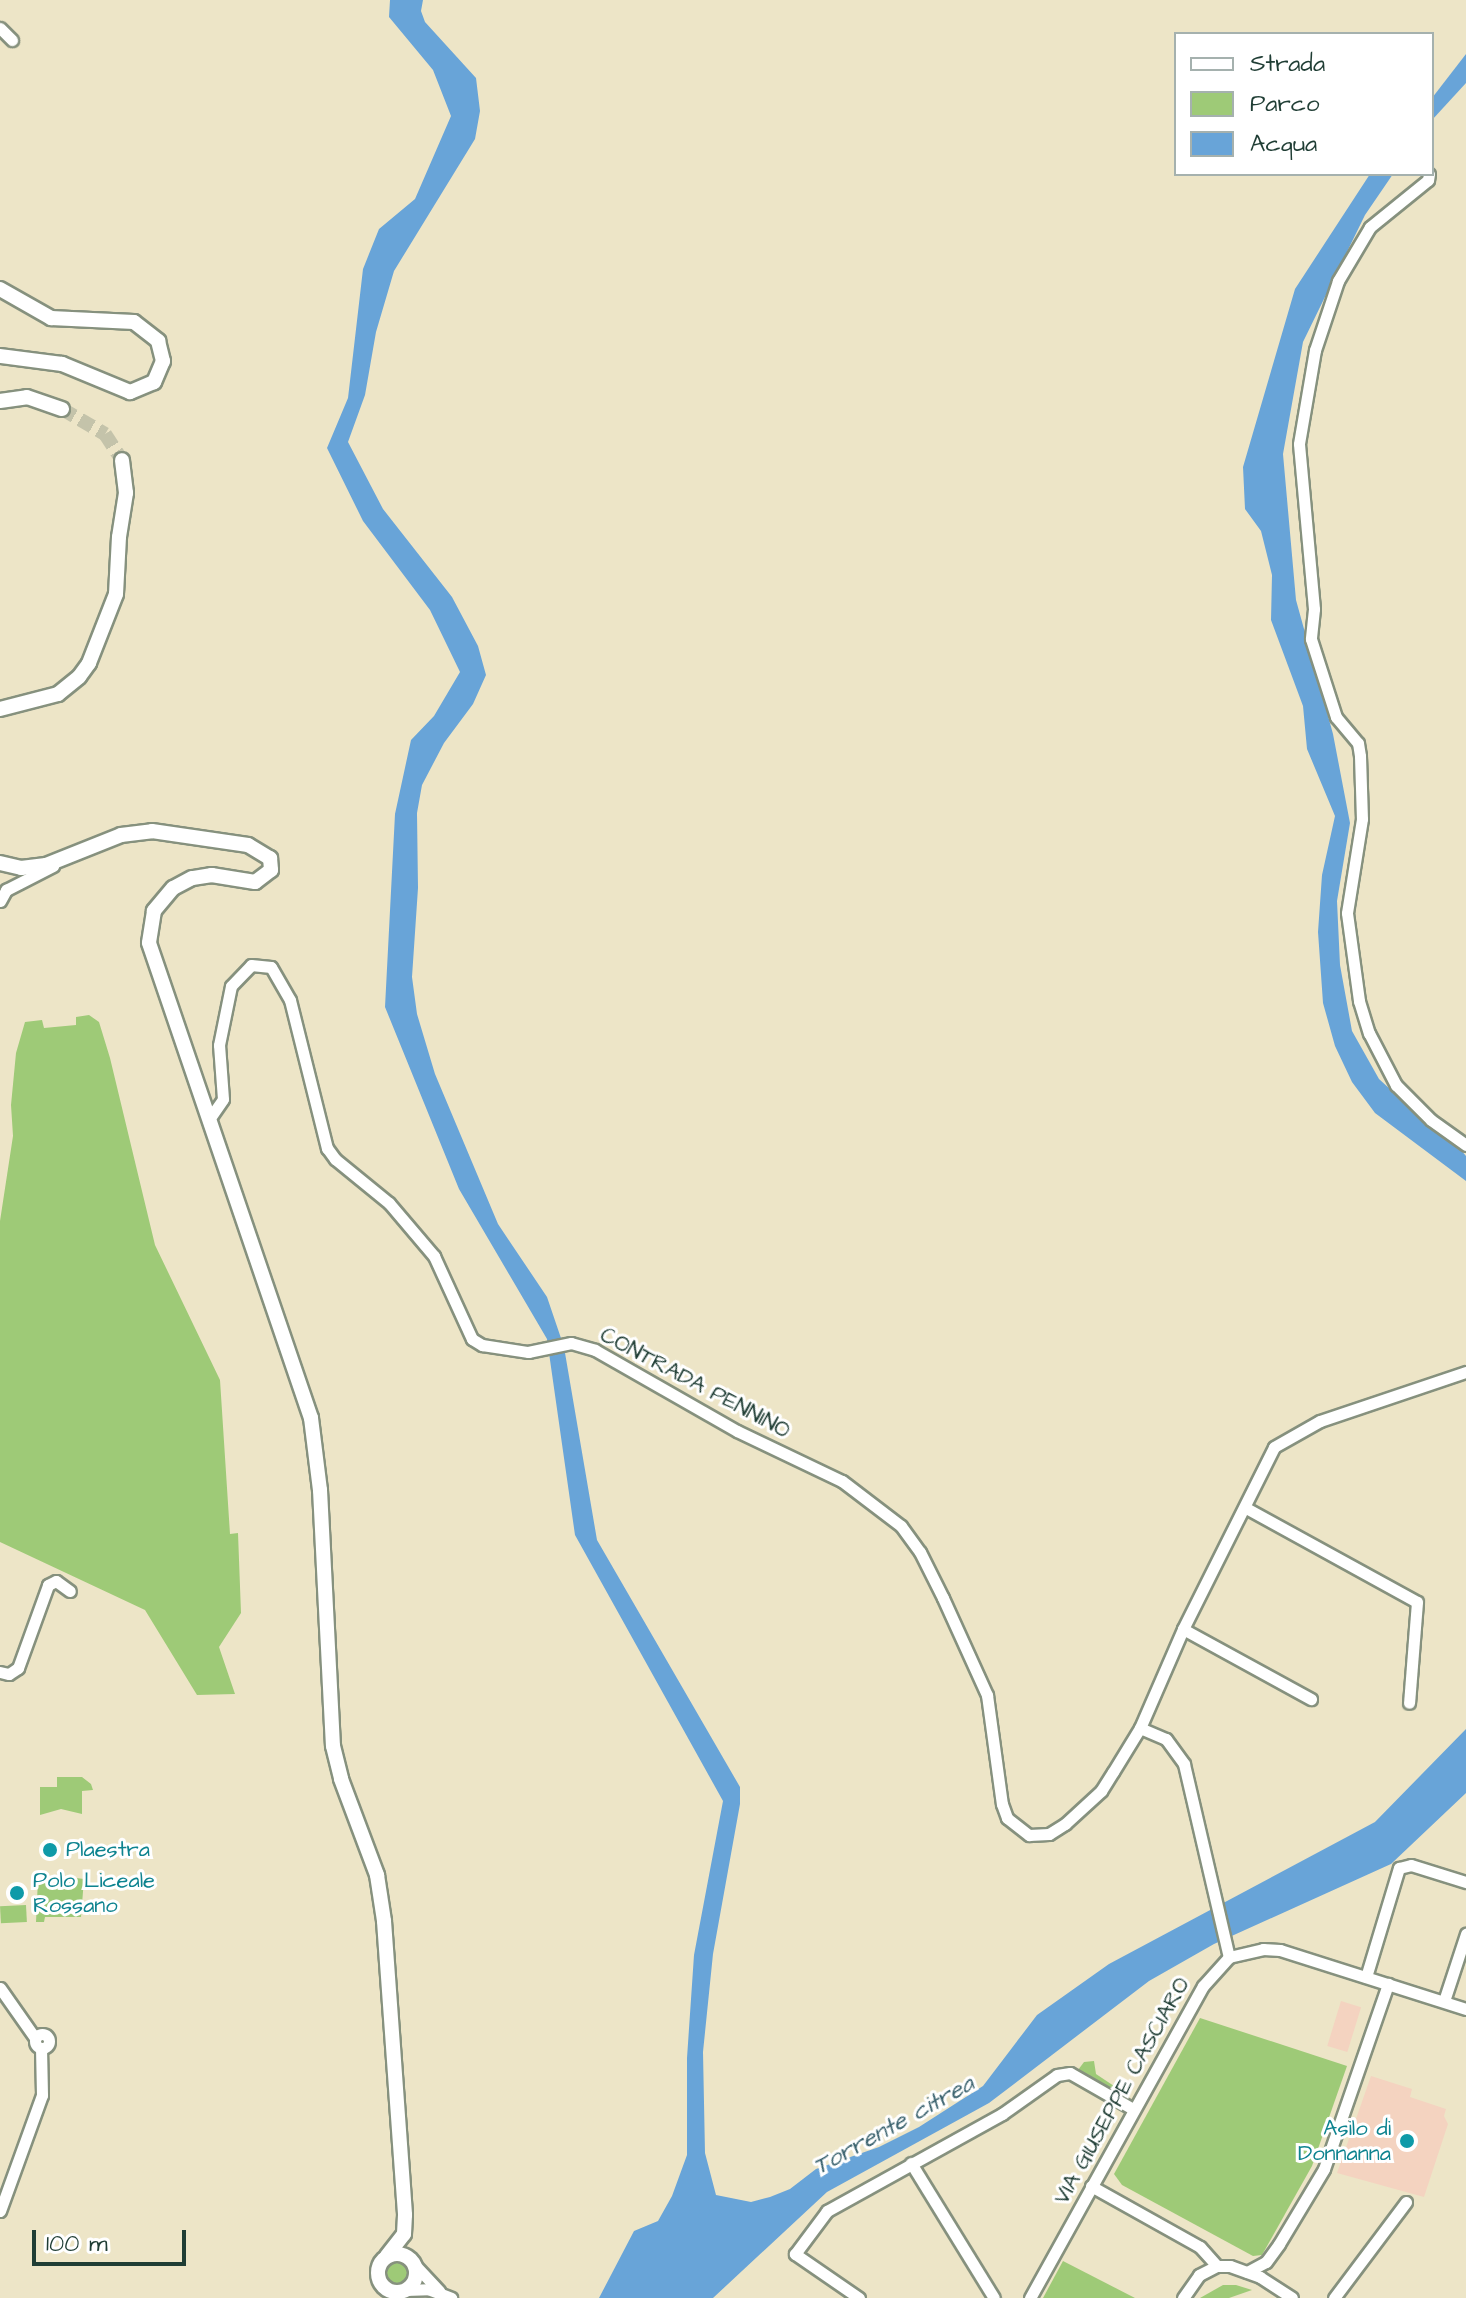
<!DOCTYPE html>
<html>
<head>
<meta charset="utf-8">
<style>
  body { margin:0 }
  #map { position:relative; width:1466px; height:2298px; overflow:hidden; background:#ede5c7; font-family:"Architects Daughter",sans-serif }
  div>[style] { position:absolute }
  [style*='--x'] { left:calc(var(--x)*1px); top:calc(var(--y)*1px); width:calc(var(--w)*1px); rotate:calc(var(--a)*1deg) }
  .built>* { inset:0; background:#f4d3c0; transform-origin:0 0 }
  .green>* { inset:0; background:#9eca77; transform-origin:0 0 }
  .round { border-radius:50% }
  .water>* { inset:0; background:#68a4d8 }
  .major-tunnel>* { height:14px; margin-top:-7px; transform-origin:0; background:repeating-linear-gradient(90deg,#c4c3aa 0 14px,transparent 0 21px) }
  .roads { filter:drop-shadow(2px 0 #86917e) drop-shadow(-2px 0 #86917e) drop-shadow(0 2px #86917e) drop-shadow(0 -2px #86917e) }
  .minor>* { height:11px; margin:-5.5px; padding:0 5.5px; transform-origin:5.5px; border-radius:5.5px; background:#fff }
  .minor>.ring { margin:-5.5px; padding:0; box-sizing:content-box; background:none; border:11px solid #fff; border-radius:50% }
  .major>* { height:14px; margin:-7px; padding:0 7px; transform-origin:7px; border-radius:7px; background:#fff }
  .major>.ring { margin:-7px; padding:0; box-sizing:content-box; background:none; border:14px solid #fff; border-radius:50% }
  .dots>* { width:22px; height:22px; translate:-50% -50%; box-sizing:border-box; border:4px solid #fff; border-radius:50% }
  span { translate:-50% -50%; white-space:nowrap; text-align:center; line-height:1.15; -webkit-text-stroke:6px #fff; paint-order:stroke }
  .street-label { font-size:22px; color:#1f3d34 }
  .culture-label { font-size:22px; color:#0d838f }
  .left { translate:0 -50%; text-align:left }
  .right { translate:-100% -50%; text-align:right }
  .water-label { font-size:24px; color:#39616d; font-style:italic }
  .legend { position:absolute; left:1174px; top:32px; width:260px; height:144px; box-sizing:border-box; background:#fff; border:2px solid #a5b1ae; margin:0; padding:10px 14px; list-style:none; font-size:24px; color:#1f3d34 }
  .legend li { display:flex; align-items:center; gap:16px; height:40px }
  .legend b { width:40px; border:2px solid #a5b1ae }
  .scale { position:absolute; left:32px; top:2230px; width:154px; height:36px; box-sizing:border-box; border:4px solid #1f3d34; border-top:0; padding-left:10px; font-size:24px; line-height:28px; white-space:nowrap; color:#1f3d34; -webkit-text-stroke:6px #fff; paint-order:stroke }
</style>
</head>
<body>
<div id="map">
  <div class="built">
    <div style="left:1341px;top:2001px;width:21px;height:47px;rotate:17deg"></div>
    <div style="clip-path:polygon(1371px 2076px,1412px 2089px,1410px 2097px,1446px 2109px,1444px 2116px,1448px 2124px,1424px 2197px,1337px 2173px)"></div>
  </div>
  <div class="green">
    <div style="clip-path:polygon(89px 1015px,99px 1022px,110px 1058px,155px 1245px,220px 1380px,230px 1534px,238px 1533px,241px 1613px,219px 1647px,235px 1694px,197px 1695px,145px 1610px,0 1542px,0 1221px,13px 1136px,11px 1105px,16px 1053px,25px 1022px,42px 1020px,44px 1028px,76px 1025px,76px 1017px)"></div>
    <div style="clip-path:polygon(57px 1777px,82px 1777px,91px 1784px,93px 1790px,82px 1791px,82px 1814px,61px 1809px,40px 1815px,40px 1787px,57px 1787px)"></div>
    <div style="clip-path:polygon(76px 1878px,84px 1879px,81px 1917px,45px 1917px,44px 1922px,36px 1922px,38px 1879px,62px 1886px)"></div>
    <div style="left:26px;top:1905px;width:17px;height:26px;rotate:87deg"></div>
    <div style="clip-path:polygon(1200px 2018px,1347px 2066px,1312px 2166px,1262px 2255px,1253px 2256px,1122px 2185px,1114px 2174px)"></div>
    <div style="clip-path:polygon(1094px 2061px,1096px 2074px,1117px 2088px,1117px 2092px,1078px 2070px,1084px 2062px)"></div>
    <div class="round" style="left:384px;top:2260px;width:26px;height:26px"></div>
    <div style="clip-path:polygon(1063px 2261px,1135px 2298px,1043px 2298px)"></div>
    <div style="clip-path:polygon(1223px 2285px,1236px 2285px,1252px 2290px,1229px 2298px,1200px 2298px)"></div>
  </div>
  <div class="water">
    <div style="clip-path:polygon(390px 0,423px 0,421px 11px,425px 22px,476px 78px,480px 111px,475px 139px,394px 271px,376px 332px,365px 395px,348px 442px,383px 509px,452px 597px,478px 646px,486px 675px,473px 704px,444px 743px,422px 785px,417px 813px,418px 888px,412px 977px,417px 1014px,435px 1074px,498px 1224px,547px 1297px,564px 1347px,597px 1540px,740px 1787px,740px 1804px,713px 1954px,703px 2052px,705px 2153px,716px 2195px,751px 2202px,770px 2197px,790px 2189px,816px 2169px,879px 2147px,919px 2127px,983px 2086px,1037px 2015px,1109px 1964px,1375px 1822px,1466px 1729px,1466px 1793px,1391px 1864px,1214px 1944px,1149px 1981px,989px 2103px,827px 2192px,713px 2298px,599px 2298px,634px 2231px,658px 2221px,672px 2196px,687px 2155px,687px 2058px,694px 1955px,723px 1801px,575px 1535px,547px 1339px,459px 1189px,385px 1007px,395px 814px,411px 740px,434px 716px,460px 672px,430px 610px,363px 521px,327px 448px,348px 398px,363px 269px,379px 229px,415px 199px,451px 116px,433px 70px,389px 17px)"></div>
    <div style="clip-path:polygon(1466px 54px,1466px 83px,1432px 120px,1432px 98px)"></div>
    <div style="clip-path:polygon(1370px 174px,1393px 174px,1365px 215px,1303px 342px,1283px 454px,1296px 600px,1333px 734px,1350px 823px,1337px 901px,1340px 965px,1352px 1031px,1379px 1079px,1426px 1122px,1455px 1143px,1466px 1156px,1466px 1181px,1375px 1113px,1352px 1082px,1335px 1046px,1323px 1003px,1318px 932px,1322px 875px,1335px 816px,1307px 749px,1303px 706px,1271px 620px,1272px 575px,1261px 531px,1245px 509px,1243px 467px,1295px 289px)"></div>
  </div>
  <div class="major-tunnel">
    <div style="--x:62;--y:409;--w:50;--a:30.2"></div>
    <div style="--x:105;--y:434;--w:31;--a:57"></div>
  </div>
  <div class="roads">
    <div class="minor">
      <div style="--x:0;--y:28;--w:17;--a:45"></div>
      <div style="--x:1429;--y:174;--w:6;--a:99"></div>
      <div style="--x:1428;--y:180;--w:75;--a:141"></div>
      <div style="--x:1370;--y:227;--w:63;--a:120.7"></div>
      <div style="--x:1338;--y:281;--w:73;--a:108.4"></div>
      <div style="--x:1315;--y:350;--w:95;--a:99.7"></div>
      <div style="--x:1299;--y:444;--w:166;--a:84.8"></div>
      <div style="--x:1314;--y:609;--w:30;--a:96"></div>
      <div style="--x:1311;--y:639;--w:82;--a:72.2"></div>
      <div style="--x:1336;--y:717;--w:34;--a:50"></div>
      <div style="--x:1358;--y:743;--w:13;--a:81"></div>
      <div style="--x:1360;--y:756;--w:63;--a:88.2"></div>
      <div style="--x:1362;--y:819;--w:95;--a:99.1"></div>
      <div style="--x:1347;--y:913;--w:89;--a:82.2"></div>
      <div style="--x:1359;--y:1001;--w:34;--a:73"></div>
      <div style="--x:1369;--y:1033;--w:59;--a:62.6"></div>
      <div style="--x:1396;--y:1085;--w:49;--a:45"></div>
      <div style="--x:1431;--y:1120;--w:43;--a:35.5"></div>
      <div style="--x:0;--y:901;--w:13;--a:-61"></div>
      <div style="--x:6;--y:890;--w:53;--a:-27.1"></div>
      <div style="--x:212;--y:1115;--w:19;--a:-55"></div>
      <div style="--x:223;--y:1099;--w:54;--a:-94.2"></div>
      <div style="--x:219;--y:1045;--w:60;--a:-78.5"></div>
      <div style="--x:231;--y:986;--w:29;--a:-46"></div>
      <div style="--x:251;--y:965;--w:20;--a:6"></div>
      <div style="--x:271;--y:967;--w:38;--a:60"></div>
      <div style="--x:290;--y:1000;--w:153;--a:76"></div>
      <div style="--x:327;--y:1148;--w:14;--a:54"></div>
      <div style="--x:335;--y:1159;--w:70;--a:39.2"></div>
      <div style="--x:389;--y:1203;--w:70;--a:49.7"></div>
      <div style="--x:434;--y:1256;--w:91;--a:65.4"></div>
      <div style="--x:472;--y:1339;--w:12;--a:31"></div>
      <div style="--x:482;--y:1345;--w:47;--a:8.7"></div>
      <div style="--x:528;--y:1352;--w:44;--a:-11.8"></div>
      <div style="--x:571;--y:1343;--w:25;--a:16"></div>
      <div style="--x:595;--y:1350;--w:163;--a:29.7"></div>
      <div style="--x:737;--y:1431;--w:116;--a:25.5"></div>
      <div style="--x:842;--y:1481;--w:74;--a:37.3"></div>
      <div style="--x:901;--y:1526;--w:32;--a:54"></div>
      <div style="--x:920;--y:1552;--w:51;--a:63.4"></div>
      <div style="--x:943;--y:1598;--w:107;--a:65.6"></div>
      <div style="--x:987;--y:1695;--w:110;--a:82.2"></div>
      <div style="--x:1002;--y:1804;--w:15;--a:70"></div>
      <div style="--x:1007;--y:1818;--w:28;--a:38"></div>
      <div style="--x:1029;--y:1835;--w:20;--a:-3"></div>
      <div style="--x:1049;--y:1834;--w:19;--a:-32"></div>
      <div style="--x:1065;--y:1824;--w:49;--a:-42.5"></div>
      <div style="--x:1101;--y:1791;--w:22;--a:-58"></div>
      <div style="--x:1113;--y:1772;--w:52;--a:-58.5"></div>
      <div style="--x:1140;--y:1728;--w:108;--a:-66.5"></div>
      <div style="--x:1183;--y:1629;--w:203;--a:-63.4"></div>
      <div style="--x:1274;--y:1447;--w:53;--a:-29.5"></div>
      <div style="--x:1320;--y:1421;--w:154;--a:-18.6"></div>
      <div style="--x:1246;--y:1508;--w:195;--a:28.8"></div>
      <div style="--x:1417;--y:1602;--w:101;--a:94.5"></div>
      <div style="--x:1183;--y:1629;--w:146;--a:28.7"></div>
      <div style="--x:0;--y:1672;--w:9;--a:13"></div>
      <div style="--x:9;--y:1674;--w:11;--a:-34"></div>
      <div style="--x:18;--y:1668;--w:88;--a:-70.1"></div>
      <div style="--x:48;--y:1585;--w:9;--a:-27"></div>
      <div style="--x:56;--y:1581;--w:17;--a:36"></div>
      <div style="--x:1140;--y:1728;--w:28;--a:23"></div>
      <div style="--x:1166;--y:1739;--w:31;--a:54"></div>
      <div style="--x:1184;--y:1764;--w:198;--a:76.9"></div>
      <div style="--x:1366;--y:1977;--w:114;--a:-73.2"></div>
      <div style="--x:1399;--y:1868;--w:12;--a:-14"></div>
      <div style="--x:1411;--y:1865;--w:58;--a:17.2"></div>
      <div style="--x:0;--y:1988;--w:61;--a:55"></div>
      <div style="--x:1444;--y:2001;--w:71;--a:-71.8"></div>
      <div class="ring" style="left:35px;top:2034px;width:3px;height:3px"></div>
      <div style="--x:911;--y:2163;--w:158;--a:58.4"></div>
      <div style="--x:1091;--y:2186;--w:125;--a:29.2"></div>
      <div style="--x:1200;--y:2247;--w:25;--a:48"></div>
      <div style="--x:1217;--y:2266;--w:13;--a:0"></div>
      <div style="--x:1230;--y:2266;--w:32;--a:20"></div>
      <div style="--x:1260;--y:2277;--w:38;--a:33"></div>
      <div style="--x:0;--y:2211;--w:123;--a:-70.1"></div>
      <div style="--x:42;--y:2095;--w:47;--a:-91.2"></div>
      <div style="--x:414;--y:2264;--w:37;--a:47"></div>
      <div style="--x:1247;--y:2272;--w:21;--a:-28"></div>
      <div style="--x:1266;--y:2262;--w:22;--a:-54"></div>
      <div style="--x:1279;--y:2244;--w:87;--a:-59"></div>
      <div style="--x:1324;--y:2169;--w:196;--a:-70.9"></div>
      <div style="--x:405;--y:2290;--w:23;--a:-2"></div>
      <div style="--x:428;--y:2289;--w:25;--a:21"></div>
      <div style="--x:859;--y:2298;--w:78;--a:-145.5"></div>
      <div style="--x:795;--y:2254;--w:54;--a:-53.3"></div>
      <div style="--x:827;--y:2211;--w:200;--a:-29"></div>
      <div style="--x:1002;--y:2114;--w:67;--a:-35.3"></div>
      <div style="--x:1057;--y:2075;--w:13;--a:-9"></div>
      <div style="--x:1070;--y:2073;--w:73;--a:29.7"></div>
      <div style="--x:1030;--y:2298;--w:357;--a:-61"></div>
      <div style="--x:1203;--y:1986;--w:39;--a:-48"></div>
      <div style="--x:1229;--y:1957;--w:35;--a:-13"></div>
      <div style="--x:1263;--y:1949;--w:17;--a:3"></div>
      <div style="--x:1280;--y:1950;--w:195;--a:17.6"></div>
      <div style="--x:1183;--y:2298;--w:28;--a:-55"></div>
      <div style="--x:1199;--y:2275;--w:20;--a:-27"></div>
      <div style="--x:1334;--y:2298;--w:120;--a:-53.1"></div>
    </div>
    <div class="major">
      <div style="--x:0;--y:289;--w:59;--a:29.6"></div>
      <div style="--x:51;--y:318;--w:83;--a:2.8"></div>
      <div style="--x:134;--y:322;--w:31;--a:38"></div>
      <div style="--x:158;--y:341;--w:21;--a:76"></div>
      <div style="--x:163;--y:361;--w:23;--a:113"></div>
      <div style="--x:154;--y:382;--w:26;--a:157"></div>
      <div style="--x:130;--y:392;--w:74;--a:-157.6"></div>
      <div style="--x:62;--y:364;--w:63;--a:-172.6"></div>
      <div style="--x:0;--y:401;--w:27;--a:-8"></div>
      <div style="--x:27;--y:397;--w:37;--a:19"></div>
      <div style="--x:0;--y:709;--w:60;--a:-14.5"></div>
      <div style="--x:58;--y:694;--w:27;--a:-39"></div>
      <div style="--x:79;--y:677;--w:17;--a:-54"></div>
      <div style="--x:89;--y:663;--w:74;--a:-68.6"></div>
      <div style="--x:116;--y:594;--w:57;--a:-87"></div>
      <div style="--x:119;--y:537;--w:45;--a:-81"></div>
      <div style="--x:126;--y:493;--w:33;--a:-97"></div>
      <div style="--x:0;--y:863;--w:22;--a:13"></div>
      <div style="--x:21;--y:868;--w:25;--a:-7"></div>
      <div style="--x:46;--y:865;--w:81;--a:-21.8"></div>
      <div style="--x:121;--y:835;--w:31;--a:-7"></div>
      <div style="--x:152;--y:831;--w:97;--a:8.3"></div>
      <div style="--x:248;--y:845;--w:26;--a:31"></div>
      <div style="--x:270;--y:858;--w:12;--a:85"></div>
      <div style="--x:271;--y:870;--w:20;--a:143"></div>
      <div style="--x:255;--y:882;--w:44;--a:-170.8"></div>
      <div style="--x:212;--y:875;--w:20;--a:171"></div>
      <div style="--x:192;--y:878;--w:21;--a:152"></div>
      <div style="--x:173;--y:888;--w:30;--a:130"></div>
      <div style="--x:154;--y:911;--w:32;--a:99"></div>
      <div style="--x:149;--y:943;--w:502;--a:71.17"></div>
      <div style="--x:311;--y:1418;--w:73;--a:82.9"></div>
      <div style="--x:320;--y:1490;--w:256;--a:87.1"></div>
      <div style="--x:333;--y:1746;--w:34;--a:76"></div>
      <div style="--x:341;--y:1779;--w:103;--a:69.4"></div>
      <div style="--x:377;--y:1875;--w:47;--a:81.3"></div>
      <div style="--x:384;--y:1921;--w:295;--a:85.9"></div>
      <div style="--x:405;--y:2215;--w:19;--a:93"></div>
      <div style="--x:404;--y:2234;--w:28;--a:128"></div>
      <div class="ring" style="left:378px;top:2254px;width:24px;height:24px"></div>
    </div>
  </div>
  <div class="dots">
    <div style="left:50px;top:1850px;background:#0f9aa8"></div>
    <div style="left:17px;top:1893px;background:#0f9aa8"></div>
    <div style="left:1407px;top:2141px;background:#0f9aa8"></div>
  </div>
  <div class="street-label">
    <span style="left:695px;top:1383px;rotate:28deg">CONTRADA PENNINO</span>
    <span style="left:1122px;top:2091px;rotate:-61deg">VIA GIUSEPPE CASCIARO</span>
  </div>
  <div class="culture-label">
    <span class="left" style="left:66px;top:1850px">Plaestra</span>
    <span class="left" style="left:33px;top:1893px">Polo Liceale<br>Rossano</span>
    <span class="right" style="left:1391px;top:2141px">Asilo di<br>Donnanna</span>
  </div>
  <div class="water-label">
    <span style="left:894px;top:2126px;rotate:-29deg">Torrente citrea</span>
  </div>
  <ul class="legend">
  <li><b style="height:10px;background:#fff"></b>Strada</li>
  <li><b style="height:22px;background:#9eca77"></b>Parco</li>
  <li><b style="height:22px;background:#68a4d8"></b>Acqua</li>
  </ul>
  <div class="scale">100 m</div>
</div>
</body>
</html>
